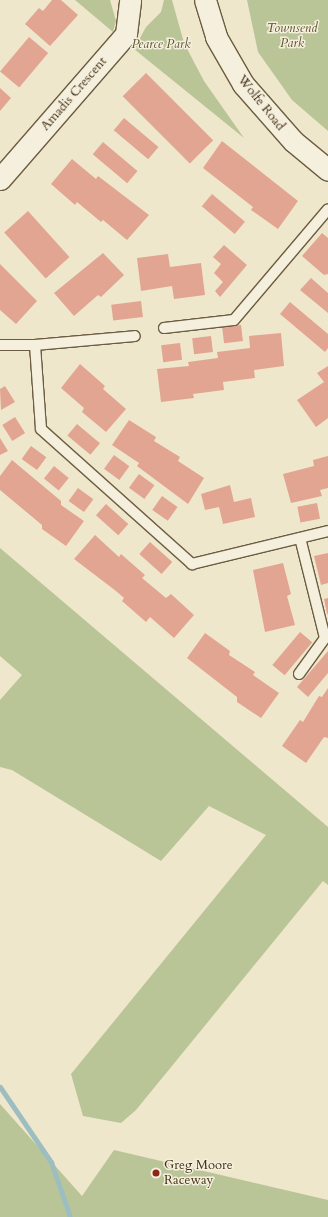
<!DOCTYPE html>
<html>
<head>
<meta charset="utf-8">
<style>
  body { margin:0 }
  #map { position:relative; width:328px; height:1217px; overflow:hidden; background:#efe7cb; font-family:Cardo,serif }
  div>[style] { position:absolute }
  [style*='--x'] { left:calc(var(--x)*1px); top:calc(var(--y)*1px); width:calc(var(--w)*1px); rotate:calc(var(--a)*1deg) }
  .green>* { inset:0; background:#b9c597 }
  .stream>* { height:5px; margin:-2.5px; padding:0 2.5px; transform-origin:2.5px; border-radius:2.5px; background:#9dbec0 }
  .building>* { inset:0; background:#e2a592; transform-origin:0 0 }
  .roads { filter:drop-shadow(1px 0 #6c5c41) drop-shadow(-1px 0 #6c5c41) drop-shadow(0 1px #6c5c41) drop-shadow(0 -1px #6c5c41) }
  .lane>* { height:10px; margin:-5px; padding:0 5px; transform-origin:5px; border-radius:5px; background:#f5efdd }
  .street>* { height:21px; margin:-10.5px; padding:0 10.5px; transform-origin:10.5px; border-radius:10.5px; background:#f5efdd }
  .dots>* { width:11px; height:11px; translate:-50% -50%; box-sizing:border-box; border:2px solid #f5efdd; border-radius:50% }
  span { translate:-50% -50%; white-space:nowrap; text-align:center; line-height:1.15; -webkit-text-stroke:3px #f5efdd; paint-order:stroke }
  .park-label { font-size:13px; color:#5f5434; font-style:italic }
  .street-label { font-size:13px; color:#412e13 }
  .poi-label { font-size:13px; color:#412e13 }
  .left { translate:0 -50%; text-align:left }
</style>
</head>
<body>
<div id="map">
  <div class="green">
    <div style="clip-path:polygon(75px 0,110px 0,116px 21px,113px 32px)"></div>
    <div style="clip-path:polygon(164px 0,172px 0,184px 43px,204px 81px,244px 138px,134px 49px,146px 27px,161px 12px)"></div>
    <div style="clip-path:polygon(247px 0,328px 0,328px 131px,292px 100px,258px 52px)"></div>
    <div style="clip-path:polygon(0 548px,328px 827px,328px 885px,323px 881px,136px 1110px,121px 1123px,83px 1116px,71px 1074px,266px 835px,209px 806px,161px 861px,12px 770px,0 767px,0 700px,22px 675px,0 656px)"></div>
    <div style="clip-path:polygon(0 1104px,82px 1196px,114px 1150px,328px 1200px,328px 1217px,0 1217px)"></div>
  </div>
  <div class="stream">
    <div style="--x:0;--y:1087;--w:91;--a:55.8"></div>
    <div style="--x:51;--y:1162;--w:58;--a:70.9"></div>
  </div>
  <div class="building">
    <div style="clip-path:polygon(52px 0,61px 0,78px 15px,50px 46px,25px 24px,39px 8px,43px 11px)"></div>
    <div style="left:29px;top:37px;width:25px;height:45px;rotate:40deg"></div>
    <div style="left:146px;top:73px;width:95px;height:33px;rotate:45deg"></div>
    <div style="clip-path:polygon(0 88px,11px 98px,0 111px)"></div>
    <div style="left:124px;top:118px;width:45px;height:16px;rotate:40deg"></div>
    <div style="clip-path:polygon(222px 141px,298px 201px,278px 229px,251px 210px,253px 207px,203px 168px)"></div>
    <div style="left:103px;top:142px;width:45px;height:16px;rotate:40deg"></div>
    <div style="clip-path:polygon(72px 159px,96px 179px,98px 176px,149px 215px,127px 240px,103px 220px,101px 222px,77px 202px,75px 205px,51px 184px)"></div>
    <div style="left:212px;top:194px;width:43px;height:16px;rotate:40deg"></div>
    <div style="left:28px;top:211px;width:62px;height:32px;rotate:48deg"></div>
    <div style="clip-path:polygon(322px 233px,328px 238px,328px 274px,324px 275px,302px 256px)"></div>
    <div style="clip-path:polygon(224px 245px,247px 265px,220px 297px,215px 291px,223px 282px,214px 273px,221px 264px,213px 257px)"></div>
    <div style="clip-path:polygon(103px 253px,124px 275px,101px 297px,98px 295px,74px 316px,54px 293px)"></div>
    <div style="clip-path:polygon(168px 254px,170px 267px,201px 263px,205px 295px,174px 299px,172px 286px,141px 291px,137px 258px)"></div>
    <div style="clip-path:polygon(0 264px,37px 301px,16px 324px,0 310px)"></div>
    <div style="clip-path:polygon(311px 278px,328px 293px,328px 313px,300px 290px)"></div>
    <div style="left:141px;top:301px;width:16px;height:30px;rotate:83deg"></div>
    <div style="clip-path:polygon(290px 302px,328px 334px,328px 348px,325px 352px,280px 314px)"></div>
    <div style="left:241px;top:325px;width:16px;height:19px;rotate:83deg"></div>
    <div style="clip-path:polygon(281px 333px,284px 366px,254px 370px,255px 378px,223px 382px,224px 390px,193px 394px,194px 398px,161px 402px,157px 369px,189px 366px,188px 362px,218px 358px,217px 352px,250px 348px,249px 336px)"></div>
    <div style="left:211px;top:336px;width:16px;height:19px;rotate:83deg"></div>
    <div style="left:180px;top:343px;width:17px;height:19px;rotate:83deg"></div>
    <div style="clip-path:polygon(80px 364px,105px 386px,103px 389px,126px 409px,106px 432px,82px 412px,84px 408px,61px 388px)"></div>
    <div style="clip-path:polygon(328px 366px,328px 418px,316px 427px,297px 400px,324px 382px,317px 373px)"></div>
    <div style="clip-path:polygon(5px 386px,15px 402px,1px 410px,0 389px)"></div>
    <div style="left:15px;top:417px;width:19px;height:15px;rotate:58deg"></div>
    <div style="clip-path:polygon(129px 420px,156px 437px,154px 441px,180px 457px,178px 461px,204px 478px,188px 504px,137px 466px,139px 463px,112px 445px)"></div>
    <div style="left:77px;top:424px;width:30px;height:15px;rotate:40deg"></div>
    <div style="clip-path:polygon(0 438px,8px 451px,0 455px)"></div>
    <div style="left:31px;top:446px;width:19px;height:16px;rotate:36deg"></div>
    <div style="left:114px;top:455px;width:19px;height:17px;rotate:36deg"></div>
    <div style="clip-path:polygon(328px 456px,328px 488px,320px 490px,322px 496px,291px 503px,283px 474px,314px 466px,313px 460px)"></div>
    <div style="clip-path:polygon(12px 460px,61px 501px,61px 505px,84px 521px,66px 546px,42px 529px,42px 525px,0 490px,0 476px)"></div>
    <div style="left:54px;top:466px;width:19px;height:16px;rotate:39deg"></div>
    <div style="left:139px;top:474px;width:19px;height:17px;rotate:36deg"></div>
    <div style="clip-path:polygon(230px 485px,234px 502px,251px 498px,255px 517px,223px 524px,219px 507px,205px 510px,201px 494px)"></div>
    <div style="left:78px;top:488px;width:19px;height:16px;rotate:36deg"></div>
    <div style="left:162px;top:496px;width:19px;height:17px;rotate:35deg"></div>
    <div style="left:317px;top:503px;width:16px;height:20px;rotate:79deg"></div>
    <div style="left:106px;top:504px;width:30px;height:15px;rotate:42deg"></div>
    <div style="clip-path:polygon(95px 535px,119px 557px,121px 554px,145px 575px,142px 578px,166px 598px,171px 594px,194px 615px,174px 638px,150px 617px,146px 622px,122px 601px,124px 598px,116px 591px,74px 559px)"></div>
    <div style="left:150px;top:542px;width:30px;height:16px;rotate:42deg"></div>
    <div style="clip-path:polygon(328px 553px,328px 583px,321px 585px,314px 556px)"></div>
    <div style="clip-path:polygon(283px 563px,291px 594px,287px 596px,295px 625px,265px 632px,253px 570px)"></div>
    <div style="clip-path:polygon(328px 598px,328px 614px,327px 614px,324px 599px)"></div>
    <div style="left:300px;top:632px;width:16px;height:43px;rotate:40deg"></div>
    <div style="clip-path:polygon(205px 633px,230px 651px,229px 655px,255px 672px,253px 675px,279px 693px,261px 718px,237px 702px,237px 697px,187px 658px)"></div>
    <div style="clip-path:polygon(328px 651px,328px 673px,308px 697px,297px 687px)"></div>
    <div style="clip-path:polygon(328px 688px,328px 738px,324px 737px,306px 763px,282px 746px,300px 720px,303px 722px,319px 696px,322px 697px)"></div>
  </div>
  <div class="roads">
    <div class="lane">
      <div style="--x:164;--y:328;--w:70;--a:-6.5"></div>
      <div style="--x:234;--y:320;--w:145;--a:-49.7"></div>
      <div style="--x:0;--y:345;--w:35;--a:0"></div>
      <div style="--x:35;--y:345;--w:100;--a:-5.1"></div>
      <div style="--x:35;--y:345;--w:84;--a:85.9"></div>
      <div style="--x:41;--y:429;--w:203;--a:41.8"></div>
      <div style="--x:192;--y:564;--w:140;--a:-13.6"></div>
      <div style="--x:299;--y:674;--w:44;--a:-54.2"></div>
      <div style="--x:325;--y:638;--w:103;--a:-104"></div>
    </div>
    <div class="street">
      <div style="--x:205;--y:0;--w:39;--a:73"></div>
      <div style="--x:216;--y:37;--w:54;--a:60.1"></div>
      <div style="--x:243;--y:84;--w:76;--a:48.7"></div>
      <div style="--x:293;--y:141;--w:45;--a:39.6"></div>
      <div style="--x:0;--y:179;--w:192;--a:-49"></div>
      <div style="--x:126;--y:34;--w:34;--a:-83"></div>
    </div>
  </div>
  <div class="dots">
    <div style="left:156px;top:1173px;background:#8f2418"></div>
  </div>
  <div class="park-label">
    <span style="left:292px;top:36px">Townsend<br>Park</span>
    <span style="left:161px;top:44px">Pearce Park</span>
  </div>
  <div class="street-label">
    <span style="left:74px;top:94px;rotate:-49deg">Amadis Crescent</span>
    <span style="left:261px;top:103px;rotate:51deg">Wolfe Road</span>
  </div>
  <div class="poi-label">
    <span class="left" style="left:164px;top:1173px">Greg Moore<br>Raceway</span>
  </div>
</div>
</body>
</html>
